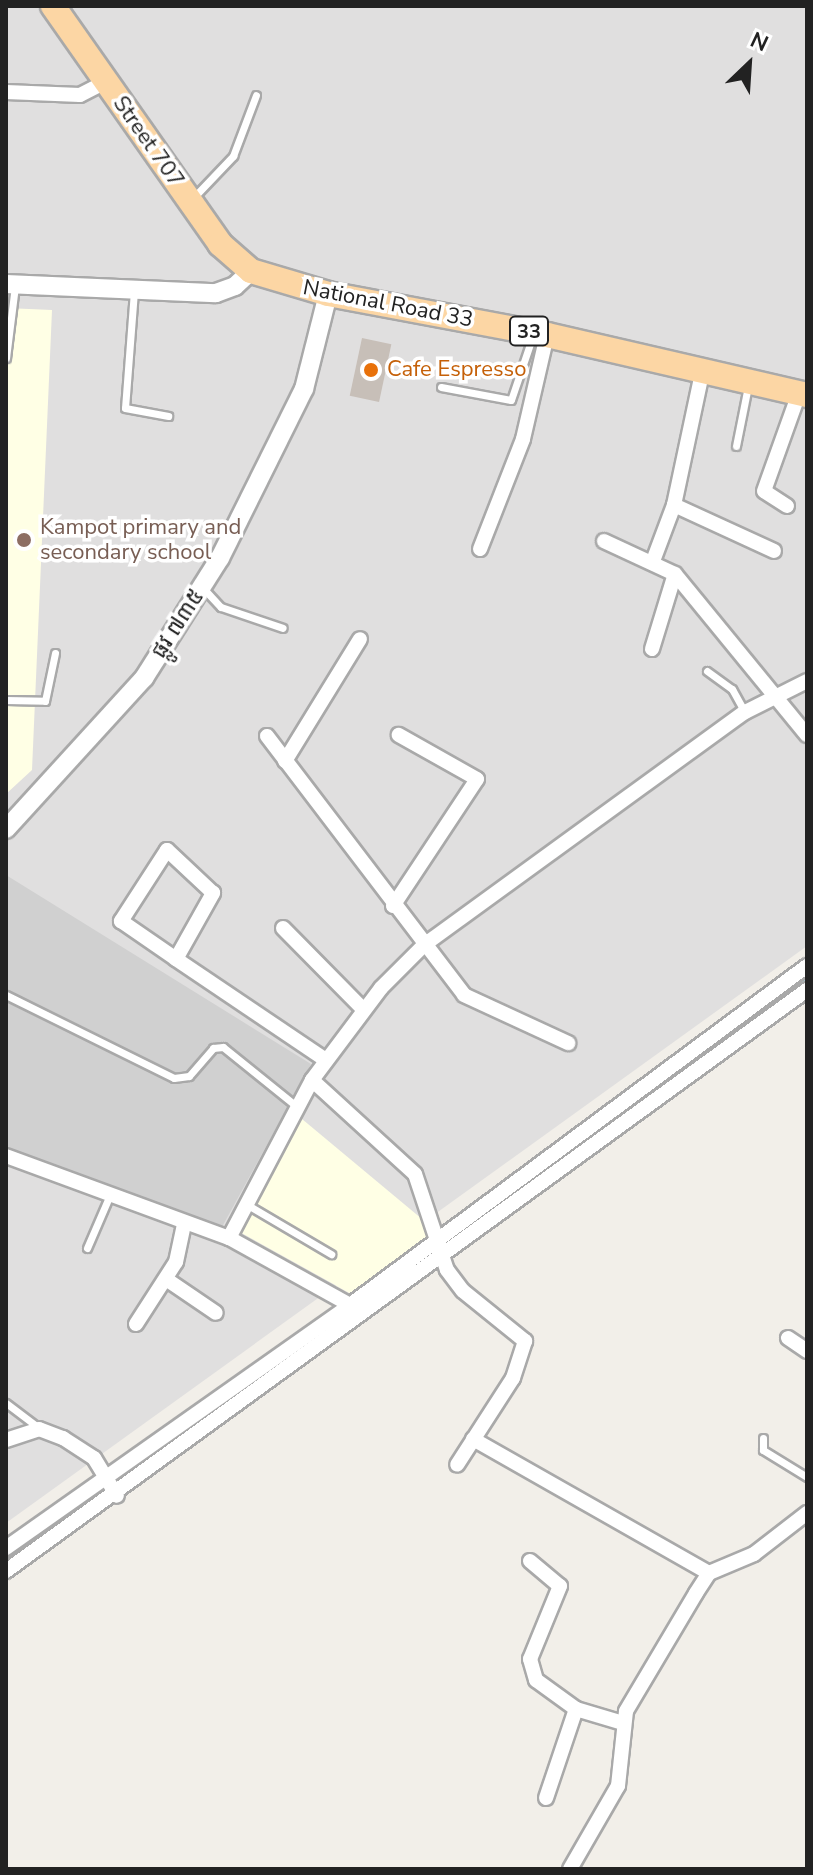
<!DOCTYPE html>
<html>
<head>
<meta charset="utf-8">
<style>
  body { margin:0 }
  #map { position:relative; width:813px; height:1875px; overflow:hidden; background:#f2efe9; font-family:"Nunito Sans","Noto Sans Khmer",sans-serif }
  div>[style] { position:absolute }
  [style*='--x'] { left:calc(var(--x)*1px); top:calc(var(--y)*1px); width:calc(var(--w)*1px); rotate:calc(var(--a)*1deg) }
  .residential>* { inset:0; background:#e0dfdf }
  .education>* { inset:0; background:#ffffe5 }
  .religious>* { inset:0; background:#d0d0d0 }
  .stream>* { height:4px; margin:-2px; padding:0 2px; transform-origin:2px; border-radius:2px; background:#aad3df }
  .building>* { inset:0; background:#c7bfb8; transform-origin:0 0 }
  .roads { filter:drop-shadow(2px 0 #a9a9a9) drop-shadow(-2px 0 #a9a9a9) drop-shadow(0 2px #a9a9a9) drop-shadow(0 -2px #a9a9a9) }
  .service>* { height:7px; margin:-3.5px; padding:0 3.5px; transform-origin:3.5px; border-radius:3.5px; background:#fff }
  .minor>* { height:14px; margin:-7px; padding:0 7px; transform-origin:7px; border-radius:7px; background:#fff }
  .tertiary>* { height:18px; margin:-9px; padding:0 9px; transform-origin:9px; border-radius:9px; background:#fff }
  .primary>* { height:24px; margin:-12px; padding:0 12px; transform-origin:12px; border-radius:12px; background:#fcd6a4 }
  .dots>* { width:22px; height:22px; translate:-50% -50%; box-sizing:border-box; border:4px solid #fff; border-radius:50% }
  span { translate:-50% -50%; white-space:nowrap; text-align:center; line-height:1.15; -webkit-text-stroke:7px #fff; paint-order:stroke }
  .shield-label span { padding:2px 6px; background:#fff; border:2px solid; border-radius:6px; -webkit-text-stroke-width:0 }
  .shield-label { font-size:20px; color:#222; font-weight:700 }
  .street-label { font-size:22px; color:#222 }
  .food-label { font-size:22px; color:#c56008 }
  .left { translate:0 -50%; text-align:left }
  .education-label { font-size:22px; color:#785e54 }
  .frame { position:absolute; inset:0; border:8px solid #222; pointer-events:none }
  .north { position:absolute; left:709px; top:24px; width:80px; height:80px; -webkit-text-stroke:6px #fff; paint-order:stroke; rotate:25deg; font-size:22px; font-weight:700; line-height:32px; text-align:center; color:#222 }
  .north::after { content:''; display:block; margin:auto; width:28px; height:36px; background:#222; clip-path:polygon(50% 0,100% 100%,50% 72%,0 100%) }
</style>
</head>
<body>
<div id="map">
  <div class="residential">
    <div style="clip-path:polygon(6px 6px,807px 6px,807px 946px,6px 1523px)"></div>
  </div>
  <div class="education">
    <div style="clip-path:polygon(6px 308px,52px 310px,32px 770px,6px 794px)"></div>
    <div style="clip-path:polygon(296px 1114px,422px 1219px,428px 1239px,355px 1296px,236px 1230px)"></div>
  </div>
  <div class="religious">
    <div style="clip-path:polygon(6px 875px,311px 1064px,222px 1227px,214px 1230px,6px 1154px)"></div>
  </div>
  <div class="stream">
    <div style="--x:441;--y:1246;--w:454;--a:-36.2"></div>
    <div style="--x:114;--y:1483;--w:187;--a:-36.1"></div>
    <div style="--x:6;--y:1558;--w:122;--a:-35"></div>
  </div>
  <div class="building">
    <div style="left:362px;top:338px;width:30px;height:59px;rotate:12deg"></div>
  </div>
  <div class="roads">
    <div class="service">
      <div style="--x:194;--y:197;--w:57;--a:-46.4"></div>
      <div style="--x:233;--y:156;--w:65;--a:-69.3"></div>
      <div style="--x:134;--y:291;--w:117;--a:94.4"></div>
      <div style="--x:125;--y:408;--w:44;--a:10.5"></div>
      <div style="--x:6;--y:358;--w:73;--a:-82.9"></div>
      <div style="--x:441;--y:387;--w:71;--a:10.5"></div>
      <div style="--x:511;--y:400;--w:65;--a:-71.3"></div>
      <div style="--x:736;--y:446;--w:61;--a:-78.7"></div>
      <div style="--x:203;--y:588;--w:26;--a:47"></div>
      <div style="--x:221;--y:607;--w:65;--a:18.7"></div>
      <div style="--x:707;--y:671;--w:31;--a:36"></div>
      <div style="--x:732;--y:689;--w:26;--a:61"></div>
      <div style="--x:6;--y:700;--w:39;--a:1"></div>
      <div style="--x:45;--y:701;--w:49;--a:-78.2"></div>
      <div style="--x:6;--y:995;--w:187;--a:26.3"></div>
      <div style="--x:174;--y:1078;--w:15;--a:-8"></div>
      <div style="--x:189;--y:1076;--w:37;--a:-49"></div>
      <div style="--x:213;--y:1048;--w:10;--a:-6"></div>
      <div style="--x:223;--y:1047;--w:94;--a:38.9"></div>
      <div style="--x:246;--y:1204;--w:99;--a:30.5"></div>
      <div style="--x:87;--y:1248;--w:56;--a:-66.7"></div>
      <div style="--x:6;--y:1403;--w:41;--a:37.1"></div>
      <div style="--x:763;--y:1438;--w:12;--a:90"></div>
      <div style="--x:763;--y:1450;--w:52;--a:31.5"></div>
    </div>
    <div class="minor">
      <div style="--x:6;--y:92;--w:74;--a:2.3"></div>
      <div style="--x:80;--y:95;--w:29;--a:-27"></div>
      <div style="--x:674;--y:505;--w:110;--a:24.7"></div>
      <div style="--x:787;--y:506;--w:27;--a:-147"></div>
      <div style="--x:764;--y:491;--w:104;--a:-70.3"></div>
      <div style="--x:604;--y:541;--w:78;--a:24.9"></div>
      <div style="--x:675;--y:574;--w:208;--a:50.7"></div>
      <div style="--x:480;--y:549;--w:118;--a:-68.6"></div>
      <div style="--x:523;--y:439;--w:107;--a:-77"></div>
      <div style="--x:653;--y:561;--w:60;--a:-69.4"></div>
      <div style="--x:674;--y:505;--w:139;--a:-78"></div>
      <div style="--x:652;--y:649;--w:78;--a:-73"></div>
      <div style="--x:267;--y:736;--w:325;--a:52.7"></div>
      <div style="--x:464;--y:995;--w:115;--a:24.8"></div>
      <div style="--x:285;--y:761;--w:143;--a:-58.4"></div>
      <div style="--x:393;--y:906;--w:152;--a:-56.5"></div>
      <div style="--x:477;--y:779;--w:90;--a:-150.6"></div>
      <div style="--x:283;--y:928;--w:115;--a:45.4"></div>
      <div style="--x:176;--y:959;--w:76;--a:-60.7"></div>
      <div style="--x:213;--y:893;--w:63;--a:-136.9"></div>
      <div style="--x:167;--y:850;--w:85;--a:122.9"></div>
      <div style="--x:121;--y:921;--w:67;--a:34.6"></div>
      <div style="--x:176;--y:959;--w:181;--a:34"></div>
      <div style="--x:312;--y:1080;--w:139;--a:42.4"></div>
      <div style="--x:415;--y:1174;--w:101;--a:71.6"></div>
      <div style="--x:447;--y:1270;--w:26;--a:53"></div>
      <div style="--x:463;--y:1291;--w:80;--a:38.9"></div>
      <div style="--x:525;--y:1341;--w:39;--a:108"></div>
      <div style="--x:513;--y:1378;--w:103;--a:122.8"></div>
      <div style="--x:6;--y:1156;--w:238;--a:20.2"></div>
      <div style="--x:229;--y:1238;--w:178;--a:-62.3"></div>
      <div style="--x:312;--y:1080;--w:115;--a:-53.1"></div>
      <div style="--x:381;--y:988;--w:61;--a:-45"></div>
      <div style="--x:424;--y:945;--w:397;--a:-36"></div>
      <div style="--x:745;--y:712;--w:69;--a:-26.6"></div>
      <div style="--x:166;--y:1279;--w:60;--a:34.2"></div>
      <div style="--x:350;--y:1305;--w:569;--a:-36.57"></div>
      <div style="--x:136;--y:1324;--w:74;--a:-57.2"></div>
      <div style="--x:176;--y:1262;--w:39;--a:-78"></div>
      <div style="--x:788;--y:1338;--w:23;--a:34"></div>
      <div style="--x:473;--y:1439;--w:271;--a:29.6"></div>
      <div style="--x:6;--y:1440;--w:35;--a:-18"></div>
      <div style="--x:39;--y:1429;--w:26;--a:21"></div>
      <div style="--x:63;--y:1438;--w:37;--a:33"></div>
      <div style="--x:94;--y:1458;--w:44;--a:58.8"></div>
      <div style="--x:6;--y:1548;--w:421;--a:-35.2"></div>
      <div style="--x:350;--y:1305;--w:138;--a:-151"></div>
      <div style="--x:530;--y:1561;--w:39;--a:40"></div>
      <div style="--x:560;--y:1586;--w:79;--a:112.3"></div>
      <div style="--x:530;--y:1659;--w:22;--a:74"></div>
      <div style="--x:536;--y:1680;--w:49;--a:35.9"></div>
      <div style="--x:576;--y:1709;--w:49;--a:16.6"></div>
      <div style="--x:6;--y:1571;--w:990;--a:-35.96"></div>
      <div style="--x:546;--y:1798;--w:94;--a:-71.4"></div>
      <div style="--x:570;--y:1869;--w:96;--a:-60"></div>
      <div style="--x:618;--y:1786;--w:75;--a:-83.9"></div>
      <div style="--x:626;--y:1711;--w:137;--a:-59.3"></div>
      <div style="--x:696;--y:1593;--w:24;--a:-57"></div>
      <div style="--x:709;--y:1573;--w:49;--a:-22.9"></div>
      <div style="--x:754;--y:1554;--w:67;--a:-37.7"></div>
    </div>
    <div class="tertiary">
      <div style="--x:6;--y:284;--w:210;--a:2.5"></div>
      <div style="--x:216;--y:293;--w:20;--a:-20"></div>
      <div style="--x:235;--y:286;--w:22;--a:-43"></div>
      <div style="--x:6;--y:829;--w:205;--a:-47.6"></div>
      <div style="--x:144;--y:678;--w:142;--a:-57.7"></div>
      <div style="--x:220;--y:558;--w:189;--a:-63.6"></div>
      <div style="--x:304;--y:389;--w:98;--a:-75.8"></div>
    </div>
    <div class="primary">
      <div style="--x:53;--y:6;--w:291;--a:54.9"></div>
      <div style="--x:220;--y:244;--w:41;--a:41.1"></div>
      <div style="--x:251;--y:271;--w:80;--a:16.6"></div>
      <div style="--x:328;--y:294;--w:223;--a:10.6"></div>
      <div style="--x:547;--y:335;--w:267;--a:13"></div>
    </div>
  </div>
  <div class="dots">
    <div style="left:371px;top:370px;background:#e8710a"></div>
    <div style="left:24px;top:540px;background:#8d6e63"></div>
  </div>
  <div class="shield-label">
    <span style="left:529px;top:331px">33</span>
  </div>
  <div class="street-label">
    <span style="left:148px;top:142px;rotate:55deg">Street 707</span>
    <span style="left:388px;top:304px;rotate:11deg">National Road 33</span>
    <span style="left:178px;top:624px;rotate:-57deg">ផ្លូវ ៧៣៥</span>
  </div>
  <div class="food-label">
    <span class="left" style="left:387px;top:370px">Cafe Espresso</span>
  </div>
  <div class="education-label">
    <span class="left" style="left:40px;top:540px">Kampot primary and<br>secondary school</span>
  </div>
  <div class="frame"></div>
  <div class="north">N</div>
</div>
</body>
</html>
